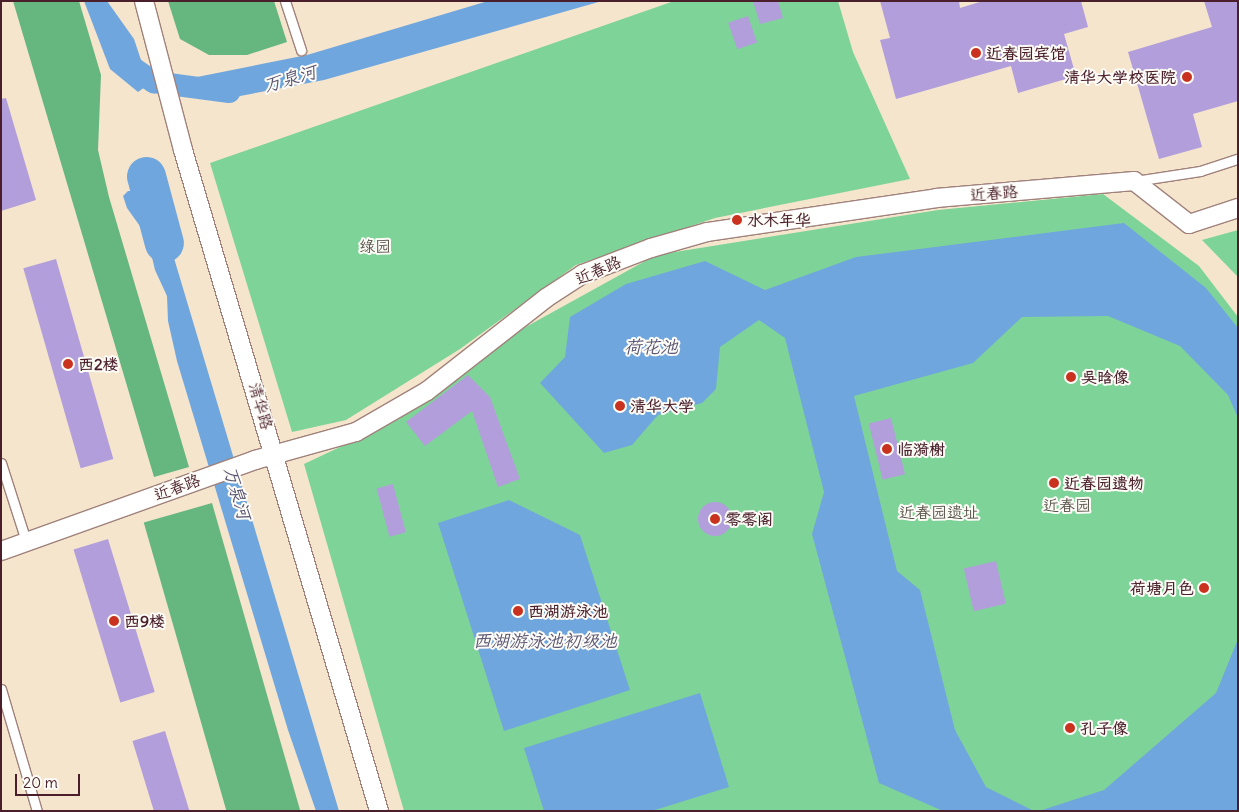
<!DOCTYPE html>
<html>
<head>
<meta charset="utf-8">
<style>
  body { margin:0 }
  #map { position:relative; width:1239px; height:812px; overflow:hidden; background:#f5e5cd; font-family:Delius,"LXGW WenKai TC",sans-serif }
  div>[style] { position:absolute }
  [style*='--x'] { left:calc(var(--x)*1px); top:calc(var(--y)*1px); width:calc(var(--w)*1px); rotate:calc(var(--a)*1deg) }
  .green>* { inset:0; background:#7ed498 }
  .forest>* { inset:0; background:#66b680; transform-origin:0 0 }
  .water>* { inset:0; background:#70a6de }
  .canal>* { height:22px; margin:-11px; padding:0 11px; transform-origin:11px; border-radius:11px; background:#70a6de }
  .river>* { height:39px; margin:-19.5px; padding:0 19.5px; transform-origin:19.5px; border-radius:19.5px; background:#70a6de }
  .building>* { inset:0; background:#b19edb; transform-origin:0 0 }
  .round { border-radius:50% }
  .roads { filter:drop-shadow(1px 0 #a0827c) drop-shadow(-1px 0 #a0827c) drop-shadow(0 1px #a0827c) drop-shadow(0 -1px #a0827c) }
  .lane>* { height:9px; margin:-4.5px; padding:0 4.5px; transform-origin:4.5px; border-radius:4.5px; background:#fff }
  .street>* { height:18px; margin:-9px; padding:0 9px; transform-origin:9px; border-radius:9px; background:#fff }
  .dots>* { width:14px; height:14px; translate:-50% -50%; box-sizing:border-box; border:2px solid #fdfcf7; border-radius:50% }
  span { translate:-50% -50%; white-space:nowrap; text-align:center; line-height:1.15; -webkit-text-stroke:4px #fdfcf7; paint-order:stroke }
  .poi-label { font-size:16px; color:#4a1f2b; font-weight:700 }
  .left { translate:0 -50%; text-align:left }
  .right { translate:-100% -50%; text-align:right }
  .street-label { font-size:16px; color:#4a1f2b }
  .park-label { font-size:16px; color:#5a554c }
  .water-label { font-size:18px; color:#595573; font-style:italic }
  .frame { position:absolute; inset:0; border:2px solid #4a1f2b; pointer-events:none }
  .scale { position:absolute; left:15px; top:774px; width:65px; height:22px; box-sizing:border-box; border:2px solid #4a1f2b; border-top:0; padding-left:6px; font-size:15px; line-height:18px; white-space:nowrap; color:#4a1f2b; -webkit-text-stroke:4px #fdfcf7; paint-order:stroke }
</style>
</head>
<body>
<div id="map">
  <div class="green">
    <div style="clip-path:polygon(674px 1px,838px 1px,853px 52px,910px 179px,715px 218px,576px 265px,460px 349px,346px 420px,292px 432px,210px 163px)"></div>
    <div style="clip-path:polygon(1103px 194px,1199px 266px,1238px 317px,1238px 811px,404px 811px,304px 464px,399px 419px,522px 329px,656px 255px,938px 210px)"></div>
    <div style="clip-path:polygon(1238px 230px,1238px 277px,1202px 240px)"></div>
  </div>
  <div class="forest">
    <div style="clip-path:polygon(13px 1px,79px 1px,101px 75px,98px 150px,109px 197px,189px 467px,154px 477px)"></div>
    <div style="clip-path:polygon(168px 1px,274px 1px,287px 42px,247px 55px,209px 55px,180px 39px)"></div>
    <div style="left:212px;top:503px;width:321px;height:71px;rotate:74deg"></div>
  </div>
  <div class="water">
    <div style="clip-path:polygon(84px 1px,107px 1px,134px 39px,149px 84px,138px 92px,110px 69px)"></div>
    <div style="clip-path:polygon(488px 1px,602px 1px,324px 80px,219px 100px,201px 98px,197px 77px,307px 55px)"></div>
    <div style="clip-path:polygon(128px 191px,154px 191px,339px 811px,316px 811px,288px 730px,177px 361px,168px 321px,167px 296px,155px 270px,147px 236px,127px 208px,123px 196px)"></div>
    <div style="clip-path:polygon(1124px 223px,1206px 288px,1238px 328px,1238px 418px,1228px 395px,1180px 346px,1108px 316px,1022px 317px,973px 363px,854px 396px,897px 571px,920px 590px,955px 730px,986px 787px,1034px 811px,943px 811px,879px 783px,812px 534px,824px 492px,785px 338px,759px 320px,720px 347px,716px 389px,702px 403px,658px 415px,632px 445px,604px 453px,540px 383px,565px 357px,570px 317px,626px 284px,705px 261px,765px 290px,856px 257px)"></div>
    <div style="clip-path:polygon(509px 500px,580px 535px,630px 690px,504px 731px,438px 523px)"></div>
    <div style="clip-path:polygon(1238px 639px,1238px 811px,1039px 811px,1104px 790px,1216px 693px)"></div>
    <div style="clip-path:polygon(700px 693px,729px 787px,652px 811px,544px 811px,524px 748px)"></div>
  </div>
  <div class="canal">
    <div style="--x:122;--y:60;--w:39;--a:35"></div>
    <div style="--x:154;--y:82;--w:76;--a:7.6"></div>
  </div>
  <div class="river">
    <div style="--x:146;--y:176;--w:69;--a:75"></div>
  </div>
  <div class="building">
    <div style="clip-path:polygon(753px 1px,778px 1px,783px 18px,760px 24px)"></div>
    <div style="clip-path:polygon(880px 1px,959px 1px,960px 8px,983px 1px,1081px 1px,1088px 27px,1064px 34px,1076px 76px,1018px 93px,1011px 66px,896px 99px,880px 40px,890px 38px)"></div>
    <div style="clip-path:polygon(1204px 1px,1238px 1px,1238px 101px,1193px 114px,1202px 147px,1159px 159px,1128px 52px,1212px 27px)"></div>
    <div style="left:748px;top:16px;width:28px;height:21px;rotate:71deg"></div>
    <div style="clip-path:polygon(6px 98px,36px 200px,1px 211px,1px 99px)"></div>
    <div style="left:56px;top:259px;width:208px;height:34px;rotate:74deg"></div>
    <div style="clip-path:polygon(468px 375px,490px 397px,520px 479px,498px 487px,472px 411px,425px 446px,406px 422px)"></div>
    <div style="left:891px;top:418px;width:58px;height:23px;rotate:76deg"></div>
    <div style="left:393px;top:484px;width:50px;height:17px;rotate:75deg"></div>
    <div class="round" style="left:698px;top:502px;width:34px;height:34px"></div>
    <div style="left:108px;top:539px;width:160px;height:36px;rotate:73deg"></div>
    <div style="left:996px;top:561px;width:44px;height:33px;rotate:77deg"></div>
    <div style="left:165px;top:731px;width:84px;height:34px;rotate:73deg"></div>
  </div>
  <div class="roads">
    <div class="lane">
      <div style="--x:285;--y:1;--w:52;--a:71.9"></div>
      <div style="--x:1135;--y:181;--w:66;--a:-8.7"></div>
      <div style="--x:1200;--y:171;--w:40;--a:-18"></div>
      <div style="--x:1;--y:463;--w:82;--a:72.2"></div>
      <div style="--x:1;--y:689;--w:127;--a:73.6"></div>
    </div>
    <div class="street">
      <div style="--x:144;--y:1;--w:154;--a:75.3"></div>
      <div style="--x:183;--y:150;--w:689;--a:73.48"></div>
      <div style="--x:1;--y:551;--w:270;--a:-19.7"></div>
      <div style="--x:255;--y:460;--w:105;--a:-15.5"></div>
      <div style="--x:356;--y:432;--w:82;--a:-30"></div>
      <div style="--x:427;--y:391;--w:151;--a:-38"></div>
      <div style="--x:546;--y:298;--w:44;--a:-33"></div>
      <div style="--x:583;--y:274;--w:73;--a:-20.9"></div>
      <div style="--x:651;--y:248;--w:58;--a:-15.9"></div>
      <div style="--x:707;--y:232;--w:232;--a:-8.4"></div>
      <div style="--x:936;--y:198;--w:199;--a:-4.9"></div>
      <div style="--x:1134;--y:181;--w:70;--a:38"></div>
      <div style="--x:1189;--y:224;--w:52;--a:-18.1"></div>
    </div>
  </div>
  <div class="dots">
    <div style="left:976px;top:53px;background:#c8321e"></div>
    <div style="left:1187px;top:77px;background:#c8321e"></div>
    <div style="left:737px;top:220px;background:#c8321e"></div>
    <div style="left:68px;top:364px;background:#c8321e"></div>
    <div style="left:1071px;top:377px;background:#c8321e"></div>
    <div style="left:620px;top:406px;background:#c8321e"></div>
    <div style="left:887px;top:449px;background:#c8321e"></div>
    <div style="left:1054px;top:483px;background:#c8321e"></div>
    <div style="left:715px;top:519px;background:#c8321e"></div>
    <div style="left:1204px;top:588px;background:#c8321e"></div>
    <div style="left:518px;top:611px;background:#c8321e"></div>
    <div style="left:114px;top:621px;background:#c8321e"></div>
    <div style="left:1070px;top:728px;background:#c8321e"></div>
  </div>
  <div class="poi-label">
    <span class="left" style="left:986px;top:53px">近春园宾馆</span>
    <span class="right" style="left:1176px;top:77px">清华大学校医院</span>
    <span class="left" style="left:747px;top:220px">水木年华</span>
    <span class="left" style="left:78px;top:364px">西2楼</span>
    <span class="left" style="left:1081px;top:377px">吴晗像</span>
    <span class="left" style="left:630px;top:406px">清华大学</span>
    <span class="left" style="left:897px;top:449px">临漪榭</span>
    <span class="left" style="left:1064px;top:483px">近春园遗物</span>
    <span class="left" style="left:725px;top:519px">零零阁</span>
    <span class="right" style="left:1194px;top:588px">荷塘月色</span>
    <span class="left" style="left:528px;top:611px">西湖游泳池</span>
    <span class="left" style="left:124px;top:621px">西9楼</span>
    <span class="left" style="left:1080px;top:728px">孔子像</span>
  </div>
  <div class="street-label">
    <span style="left:994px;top:193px;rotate:-5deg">近春路</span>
    <span style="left:598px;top:270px;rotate:-24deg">近春路</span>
    <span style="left:261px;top:406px;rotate:73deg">清华路</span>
    <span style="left:177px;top:487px;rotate:-20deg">近春路</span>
  </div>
  <div class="park-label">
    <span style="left:375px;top:246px">绿园</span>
    <span style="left:1067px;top:505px">近春园</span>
    <span style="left:939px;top:512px">近春园遗址</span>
  </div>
  <div class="water-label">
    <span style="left:290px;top:79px;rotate:-16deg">万泉河</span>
    <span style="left:651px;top:347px">荷花池</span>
    <span style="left:237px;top:493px;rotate:74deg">万泉河</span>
    <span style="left:545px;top:641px">西湖游泳池初级池</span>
  </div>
  <div class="frame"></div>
  <div class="scale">20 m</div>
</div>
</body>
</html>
